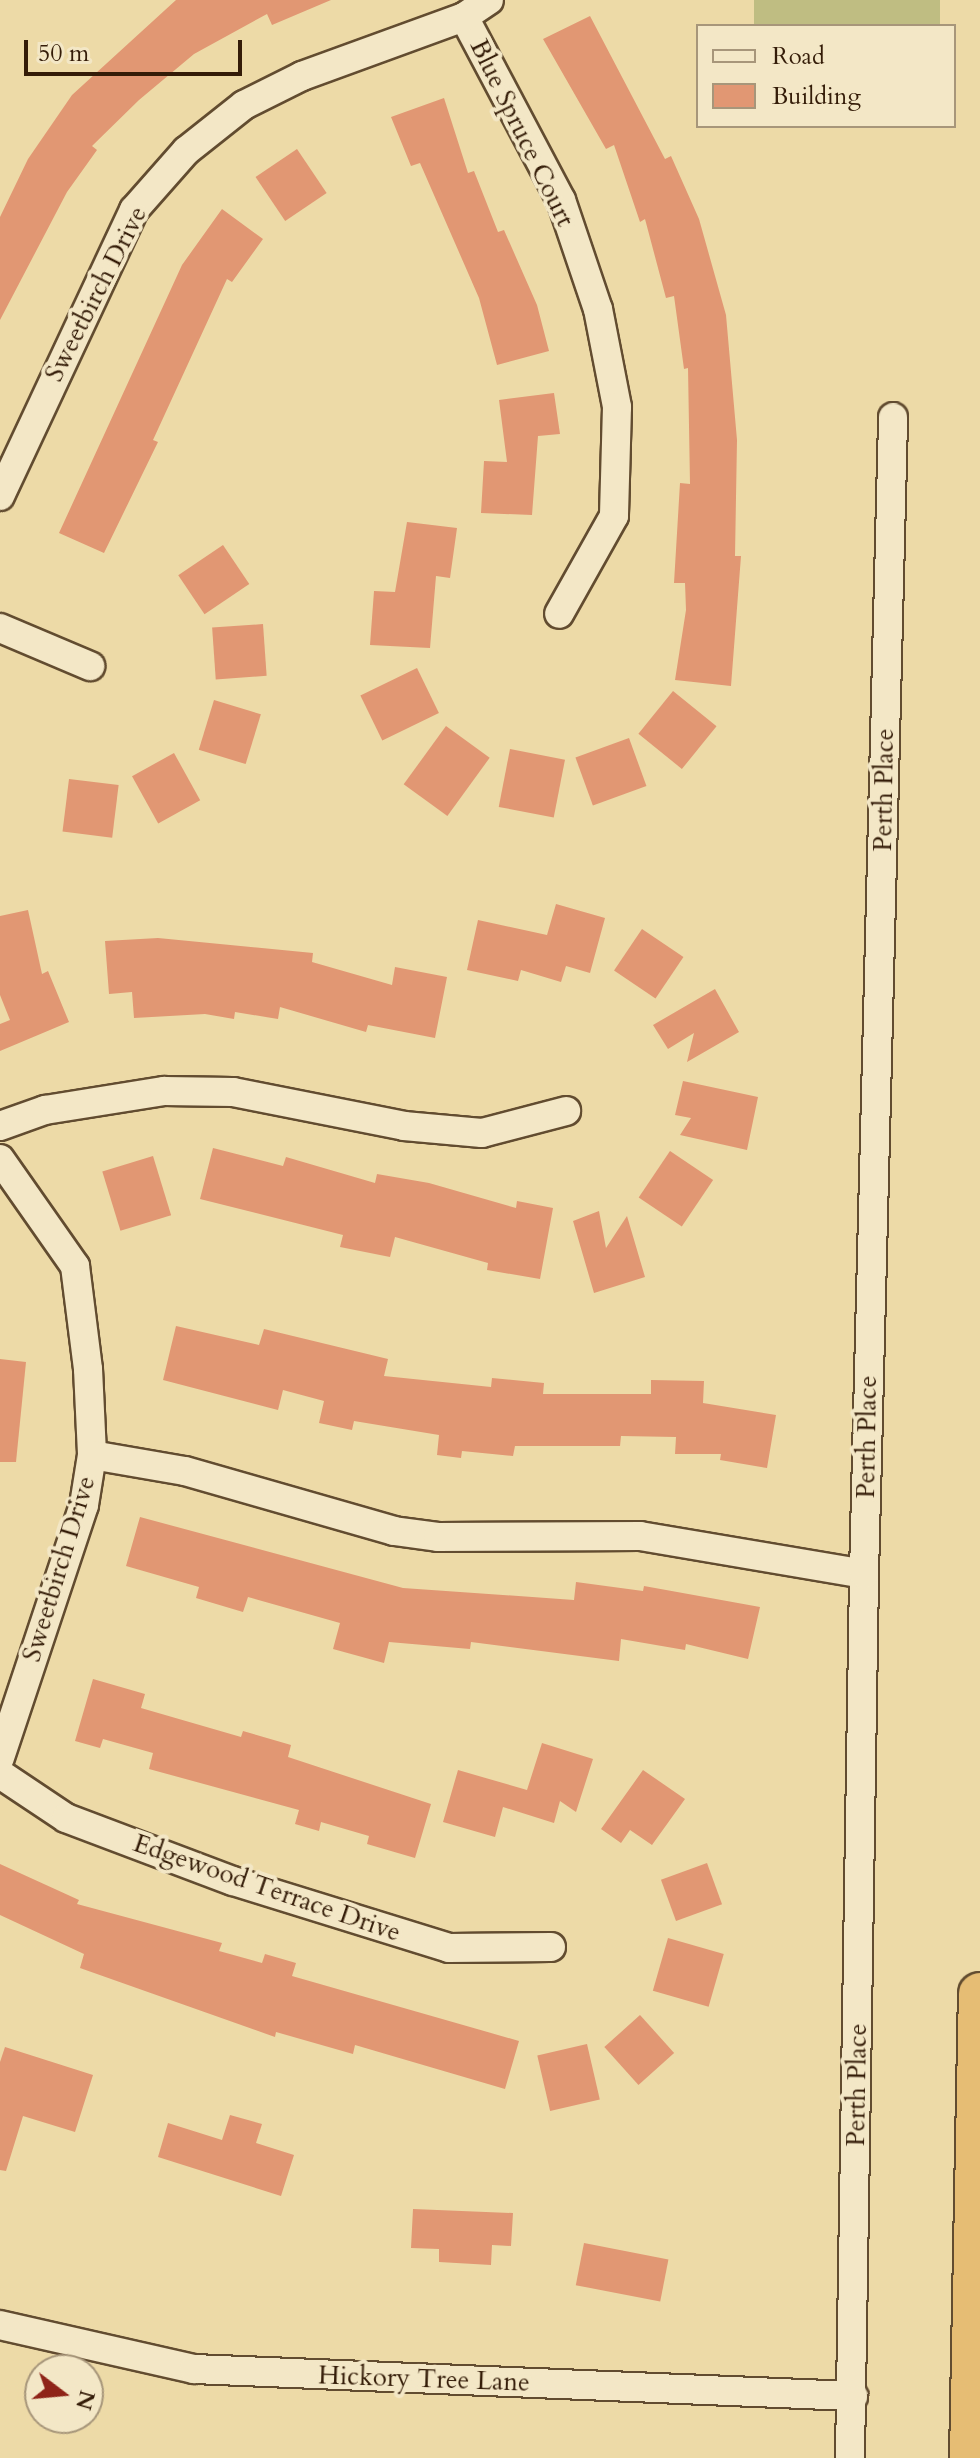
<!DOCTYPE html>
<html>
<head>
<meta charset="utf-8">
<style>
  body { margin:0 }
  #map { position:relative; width:980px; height:2458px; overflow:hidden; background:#eddaa7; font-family:Cardo,serif }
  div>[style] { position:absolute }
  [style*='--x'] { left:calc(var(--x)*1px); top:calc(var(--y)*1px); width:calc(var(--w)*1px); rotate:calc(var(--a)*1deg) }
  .green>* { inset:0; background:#bfbd82; transform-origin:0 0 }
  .building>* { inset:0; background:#e19773; transform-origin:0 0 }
  .roads { filter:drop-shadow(2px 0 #624c30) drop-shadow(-2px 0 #624c30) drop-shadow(0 2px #624c30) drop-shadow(0 -2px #624c30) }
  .minor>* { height:28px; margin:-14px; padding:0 14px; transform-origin:14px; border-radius:14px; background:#f3e7c6 }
  .highway>* { height:42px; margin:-21px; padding:0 21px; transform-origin:21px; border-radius:21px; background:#e6bd74 }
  span { translate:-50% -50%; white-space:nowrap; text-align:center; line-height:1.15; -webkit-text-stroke:8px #f3e7c6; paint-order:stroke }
  .street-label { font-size:26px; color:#341c08 }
  .legend { position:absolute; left:696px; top:24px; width:260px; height:104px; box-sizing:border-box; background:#f3e7c6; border:2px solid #a7967a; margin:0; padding:10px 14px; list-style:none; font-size:24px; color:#341c08 }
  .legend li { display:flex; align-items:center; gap:16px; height:40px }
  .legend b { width:40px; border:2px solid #a7967a }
  .north { position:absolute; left:24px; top:2354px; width:80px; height:80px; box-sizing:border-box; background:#f3e7c6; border:2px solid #a7967a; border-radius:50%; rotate:106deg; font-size:22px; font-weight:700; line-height:32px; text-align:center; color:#341c08 }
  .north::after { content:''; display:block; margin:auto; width:28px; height:36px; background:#8f2418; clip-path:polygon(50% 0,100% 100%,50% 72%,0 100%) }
  .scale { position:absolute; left:24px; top:40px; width:218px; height:36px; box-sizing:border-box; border:4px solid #341c08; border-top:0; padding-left:10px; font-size:24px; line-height:28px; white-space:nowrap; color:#341c08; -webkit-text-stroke:6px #f3e7c6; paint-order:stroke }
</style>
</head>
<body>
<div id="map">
  <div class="green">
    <div style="left:754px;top:0;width:186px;height:31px"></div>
  </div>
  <div class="building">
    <div style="clip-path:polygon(176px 0,331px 0,272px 25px,267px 14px,194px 54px,139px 100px,92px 146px,97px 150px,67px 192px,0 320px,0 217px,28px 159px,72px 95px)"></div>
    <div style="clip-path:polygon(590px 16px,665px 159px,671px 156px,699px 219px,726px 315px,737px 440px,735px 556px,741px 556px,731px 686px,675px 680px,686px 610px,685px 583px,674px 583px,680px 483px,690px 484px,688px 368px,684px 369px,674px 296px,666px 298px,645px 219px,640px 222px,614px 145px,606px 149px,543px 39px)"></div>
    <div style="clip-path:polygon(444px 98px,468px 173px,474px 171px,498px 232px,504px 230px,537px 305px,549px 351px,497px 365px,479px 298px,420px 163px,411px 166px,391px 117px)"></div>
    <div style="left:297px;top:149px;width:53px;height:50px;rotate:56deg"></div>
    <div style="clip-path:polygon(222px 209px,263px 239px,232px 282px,227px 279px,153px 440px,158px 442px,104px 553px,59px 533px,182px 265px)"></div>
    <div style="clip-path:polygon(554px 393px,560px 434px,538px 436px,532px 515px,481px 513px,484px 461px,507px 462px,499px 400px)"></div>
    <div style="clip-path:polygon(407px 522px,457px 528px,450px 578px,436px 576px,430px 648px,370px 645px,374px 591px,395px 592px)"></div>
    <div style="left:223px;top:545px;width:47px;height:54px;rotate:56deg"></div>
    <div style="left:263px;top:624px;width:52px;height:51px;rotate:86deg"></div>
    <div style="left:417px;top:668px;width:50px;height:63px;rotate:64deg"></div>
    <div style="left:673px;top:691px;width:56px;height:55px;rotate:39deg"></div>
    <div style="left:214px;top:700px;width:49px;height:52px;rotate:17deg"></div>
    <div style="left:446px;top:726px;width:54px;height:72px;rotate:36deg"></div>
    <div style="left:629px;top:738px;width:51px;height:57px;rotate:70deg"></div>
    <div style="left:510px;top:749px;width:56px;height:59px;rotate:11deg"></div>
    <div style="left:174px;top:753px;width:54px;height:48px;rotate:61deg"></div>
    <div style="left:69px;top:779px;width:50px;height:53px;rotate:7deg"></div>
    <div style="clip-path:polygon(556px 904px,605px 918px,590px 973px,566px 966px,561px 982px,521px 970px,518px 981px,467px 970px,478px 920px,547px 935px)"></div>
    <div style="clip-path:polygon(28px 910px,42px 974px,48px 971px,69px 1022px,0 1051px,0 1024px,10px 1020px,0 995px,0 916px)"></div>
    <div style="left:642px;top:929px;width:50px;height:50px;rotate:34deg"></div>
    <div style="clip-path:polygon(158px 938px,313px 953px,312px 962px,392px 985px,395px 967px,447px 977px,435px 1038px,368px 1025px,366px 1032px,280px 1007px,278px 1019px,235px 1012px,234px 1019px,205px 1014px,134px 1018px,132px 992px,109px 994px,105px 941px)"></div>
    <div style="clip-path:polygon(715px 989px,739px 1032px,687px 1062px,694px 1033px,668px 1049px,653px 1025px)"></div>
    <div style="clip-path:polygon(683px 1081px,758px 1097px,747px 1150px,680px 1135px,691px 1118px,675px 1115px)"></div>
    <div style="clip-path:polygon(213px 1148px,283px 1166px,286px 1157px,375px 1183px,377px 1174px,429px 1183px,516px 1208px,517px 1201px,553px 1208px,540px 1279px,487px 1270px,488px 1263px,395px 1237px,390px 1257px,340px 1247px,343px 1235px,200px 1199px)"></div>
    <div style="left:670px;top:1151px;width:52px;height:56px;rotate:34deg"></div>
    <div style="left:153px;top:1156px;width:62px;height:53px;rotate:73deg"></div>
    <div style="clip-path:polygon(599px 1211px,606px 1248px,627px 1216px,645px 1277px,594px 1293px,573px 1221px)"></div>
    <div style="clip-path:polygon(176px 1326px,259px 1345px,264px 1329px,388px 1359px,384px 1376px,491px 1387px,492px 1378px,544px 1383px,543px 1394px,651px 1394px,651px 1380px,704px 1381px,703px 1403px,776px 1415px,767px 1468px,720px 1460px,721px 1454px,675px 1454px,676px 1437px,621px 1436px,620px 1446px,515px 1446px,513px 1456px,462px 1451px,461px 1458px,437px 1455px,439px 1435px,354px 1421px,352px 1430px,319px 1423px,324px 1401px,283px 1390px,278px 1410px,163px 1380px)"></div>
    <div style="clip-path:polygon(0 1359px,26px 1362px,16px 1462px,0 1462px)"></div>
    <div style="clip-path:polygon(140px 1517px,403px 1588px,574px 1600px,576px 1582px,643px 1591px,644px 1586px,760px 1607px,748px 1659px,686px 1644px,685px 1650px,621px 1639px,619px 1661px,471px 1642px,470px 1649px,389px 1642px,384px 1663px,333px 1649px,340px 1623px,248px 1597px,243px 1612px,196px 1598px,199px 1587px,126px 1566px)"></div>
    <div style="clip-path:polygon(93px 1679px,145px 1694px,141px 1708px,241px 1737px,243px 1731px,291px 1745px,288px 1757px,431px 1804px,415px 1858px,367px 1844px,369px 1836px,321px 1822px,319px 1831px,295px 1824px,299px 1810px,149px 1769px,153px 1753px,103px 1739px,100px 1748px,75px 1741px)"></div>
    <div style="clip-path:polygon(542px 1743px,593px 1759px,576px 1812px,560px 1801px,554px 1823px,503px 1807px,495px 1837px,443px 1822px,458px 1770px,527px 1790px)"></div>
    <div style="clip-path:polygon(643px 1770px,685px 1799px,652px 1845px,630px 1830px,621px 1843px,601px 1829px)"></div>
    <div style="left:707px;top:1863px;width:44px;height:49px;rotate:70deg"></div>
    <div style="clip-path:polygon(0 1864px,79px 1900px,77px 1904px,222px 1943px,219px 1951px,262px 1963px,265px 1954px,296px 1963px,292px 1976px,519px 2041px,505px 2089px,355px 2045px,353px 2054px,276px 2032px,275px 2037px,80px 1968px,84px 1954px,0 1915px)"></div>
    <div style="left:668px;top:1938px;width:58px;height:55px;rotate:16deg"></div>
    <div style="left:640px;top:2015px;width:51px;height:48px;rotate:48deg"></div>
    <div style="left:587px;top:2044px;width:57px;height:51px;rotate:77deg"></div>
    <div style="clip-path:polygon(5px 2047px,93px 2075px,75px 2132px,23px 2116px,6px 2171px,0 2170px,0 2062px)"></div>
    <div style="clip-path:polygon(230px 2115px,262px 2124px,256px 2143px,294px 2155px,281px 2196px,158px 2157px,168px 2123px,222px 2140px)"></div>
    <div style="clip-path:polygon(413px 2209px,513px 2213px,511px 2246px,492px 2245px,491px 2265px,439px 2262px,439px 2249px,411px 2248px)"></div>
    <div style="left:584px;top:2243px;width:86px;height:43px;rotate:11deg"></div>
  </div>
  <div class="roads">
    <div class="minor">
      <div style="--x:464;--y:17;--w:207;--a:62.1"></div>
      <div style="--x:561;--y:200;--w:115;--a:71.3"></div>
      <div style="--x:598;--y:309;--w:100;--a:79"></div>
      <div style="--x:617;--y:407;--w:109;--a:91.6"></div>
      <div style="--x:614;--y:516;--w:112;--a:119.3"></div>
      <div style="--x:0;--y:496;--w:316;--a:-64.9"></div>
      <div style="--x:134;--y:210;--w:79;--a:-48.6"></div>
      <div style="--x:186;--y:151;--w:74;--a:-38.4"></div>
      <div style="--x:244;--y:105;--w:65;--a:-26.6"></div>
      <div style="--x:302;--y:76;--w:172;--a:-20"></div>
      <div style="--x:464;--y:17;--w:30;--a:-34"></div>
      <div style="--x:0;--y:628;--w:98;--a:22.9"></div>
      <div style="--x:0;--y:1126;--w:48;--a:-19.6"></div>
      <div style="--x:45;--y:1110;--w:121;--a:-9.1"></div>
      <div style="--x:164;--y:1091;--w:69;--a:0.8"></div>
      <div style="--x:233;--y:1092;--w:174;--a:11.2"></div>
      <div style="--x:404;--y:1126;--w:78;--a:5.1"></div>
      <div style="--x:482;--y:1133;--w:87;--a:-14.7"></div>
      <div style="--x:0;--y:1159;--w:131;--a:55"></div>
      <div style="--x:75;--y:1266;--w:104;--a:82.8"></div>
      <div style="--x:88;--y:1369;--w:86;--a:87.3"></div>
      <div style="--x:92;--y:1455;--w:51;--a:99.1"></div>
      <div style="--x:84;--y:1505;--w:267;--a:108.4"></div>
      <div style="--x:92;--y:1455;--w:94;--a:9.8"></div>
      <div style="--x:185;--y:1471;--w:217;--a:16"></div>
      <div style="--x:394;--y:1531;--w:44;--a:7.8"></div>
      <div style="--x:438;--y:1537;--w:202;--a:-0.3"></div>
      <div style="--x:640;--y:1536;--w:227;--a:9.6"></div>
      <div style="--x:0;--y:1774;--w:79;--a:33.7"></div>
      <div style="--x:66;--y:1818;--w:178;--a:20.7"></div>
      <div style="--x:233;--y:1881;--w:226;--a:17.2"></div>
      <div style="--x:449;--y:1948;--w:102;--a:-0.6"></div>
      <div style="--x:0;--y:2325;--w:199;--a:12.8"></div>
      <div style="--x:194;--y:2369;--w:660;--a:2.35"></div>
      <div style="--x:850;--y:2458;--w:884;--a:-89.09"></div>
      <div style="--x:864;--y:1574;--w:1157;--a:-88.56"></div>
    </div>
    <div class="highway">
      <div style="--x:971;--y:2458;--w:464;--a:-88.9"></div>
    </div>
  </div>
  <div class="street-label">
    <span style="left:522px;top:133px;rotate:64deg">Blue Spruce Court</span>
    <span style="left:96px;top:294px;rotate:-63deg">Sweetbirch Drive</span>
    <span style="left:884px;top:790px;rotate:-89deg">Perth Place</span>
    <span style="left:867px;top:1437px;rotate:-89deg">Perth Place</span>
    <span style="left:59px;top:1569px;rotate:-73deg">Sweetbirch Drive</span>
    <span style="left:267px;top:1888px;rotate:19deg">Edgewood Terrace Drive</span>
    <span style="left:857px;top:2085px;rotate:-89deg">Perth Place</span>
    <span style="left:424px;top:2379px;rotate:2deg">Hickory Tree Lane</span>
  </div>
  <ul class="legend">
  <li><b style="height:10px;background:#f3e7c6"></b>Road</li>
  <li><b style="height:22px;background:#e19773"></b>Building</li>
  </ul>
  <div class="north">N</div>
  <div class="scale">50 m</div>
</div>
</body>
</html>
